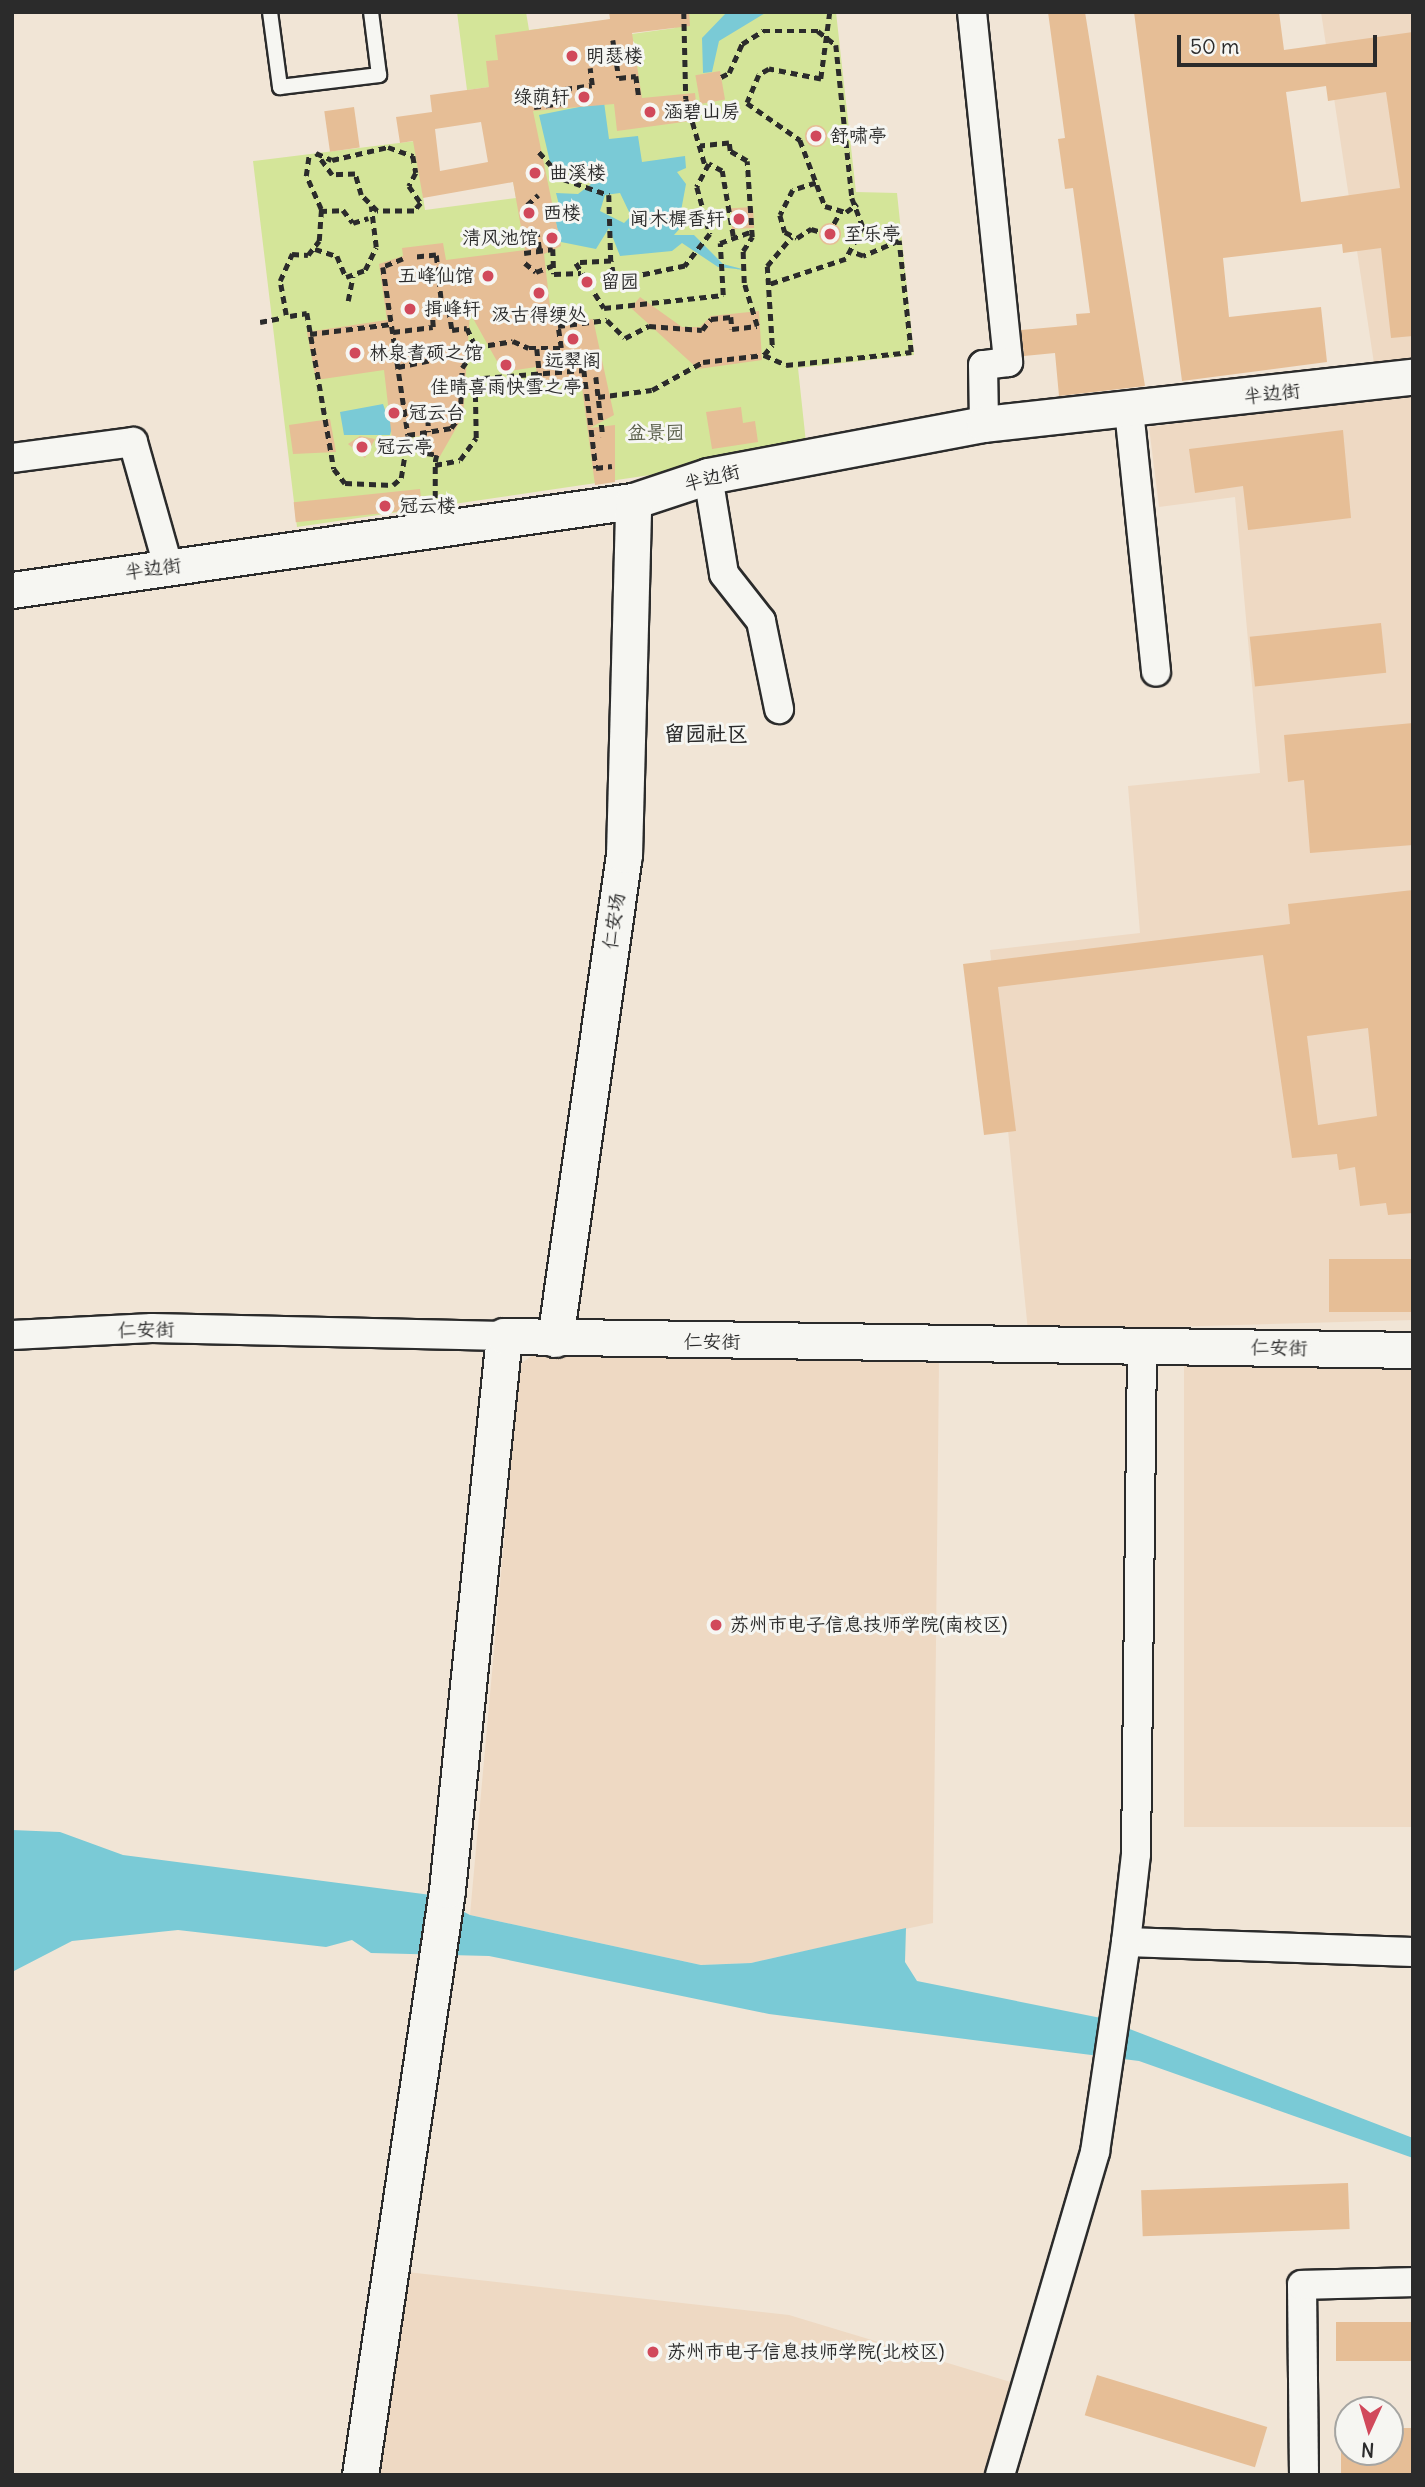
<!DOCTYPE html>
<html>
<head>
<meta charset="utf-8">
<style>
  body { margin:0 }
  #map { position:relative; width:1425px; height:2487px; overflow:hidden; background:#f1e5d6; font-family:Delius,"LXGW WenKai TC",sans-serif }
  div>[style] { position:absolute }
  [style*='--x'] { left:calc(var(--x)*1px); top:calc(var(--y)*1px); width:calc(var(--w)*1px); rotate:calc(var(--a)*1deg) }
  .built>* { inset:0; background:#eed9c3; transform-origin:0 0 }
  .green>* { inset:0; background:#d4e599 }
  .water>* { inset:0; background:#7acad6 }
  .building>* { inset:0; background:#e6be96; transform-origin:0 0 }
  .round { border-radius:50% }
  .path>* { height:4.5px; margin-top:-2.25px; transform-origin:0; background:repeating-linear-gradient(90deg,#2b2b2b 0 7px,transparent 0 12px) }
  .roads { filter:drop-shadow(2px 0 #2b2b2b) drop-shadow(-2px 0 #2b2b2b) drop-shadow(0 2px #2b2b2b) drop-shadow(0 -2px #2b2b2b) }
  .service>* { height:14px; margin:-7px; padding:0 7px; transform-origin:7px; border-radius:7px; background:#f6f6f2 }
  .minor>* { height:28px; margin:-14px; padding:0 14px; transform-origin:14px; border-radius:14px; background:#f6f6f2 }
  .tertiary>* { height:35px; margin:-17.5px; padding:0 17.5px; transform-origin:17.5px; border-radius:17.5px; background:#f6f6f2 }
  .dots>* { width:19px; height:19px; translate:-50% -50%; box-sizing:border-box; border:4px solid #f6f6f2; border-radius:50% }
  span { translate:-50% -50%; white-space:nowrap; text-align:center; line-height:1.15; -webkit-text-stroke:6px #f6f6f2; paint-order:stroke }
  .poi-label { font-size:19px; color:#2b2b2b }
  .left { translate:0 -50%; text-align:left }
  .right { translate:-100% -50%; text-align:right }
  .street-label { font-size:19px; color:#2b2b2b }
  .park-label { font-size:19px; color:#555a46 }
  .neighbourhood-label { font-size:21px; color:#2b2b2b; font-weight:700 }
  .frame { position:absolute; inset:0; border:14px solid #2b2b2b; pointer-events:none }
  .north { position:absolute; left:1334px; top:2396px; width:70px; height:70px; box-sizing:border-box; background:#f6f6f2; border:2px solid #a5a5a2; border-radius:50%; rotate:184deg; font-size:19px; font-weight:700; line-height:28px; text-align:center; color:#2b2b2b }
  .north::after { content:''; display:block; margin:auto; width:24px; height:32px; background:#d1495b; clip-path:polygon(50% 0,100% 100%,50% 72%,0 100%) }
  .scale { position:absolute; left:1177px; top:35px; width:200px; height:32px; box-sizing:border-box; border:4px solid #2b2b2b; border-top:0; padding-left:9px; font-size:21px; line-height:24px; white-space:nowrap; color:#2b2b2b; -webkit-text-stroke:5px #f6f6f2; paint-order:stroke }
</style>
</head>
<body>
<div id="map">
  <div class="built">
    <div style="clip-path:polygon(1321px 12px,1413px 12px,1413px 365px,1375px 370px)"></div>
    <div style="clip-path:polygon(1413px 391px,1413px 1320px,1028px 1331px,990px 950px,1140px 933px,1128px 786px,1260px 773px,1235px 497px,1159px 507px,1149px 427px)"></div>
    <div style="clip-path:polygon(542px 1349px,939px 1363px,933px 1923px,751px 1963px,701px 1965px,470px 1915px,520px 1364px)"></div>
    <div style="left:1413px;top:1363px;width:464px;height:229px;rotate:90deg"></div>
    <div style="clip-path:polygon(407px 2272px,789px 2315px,1034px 2389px,1007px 2475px,376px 2475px)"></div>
  </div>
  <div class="green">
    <div style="clip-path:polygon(457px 12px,526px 12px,529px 30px,607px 20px,610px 37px,675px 28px,680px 12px,836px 12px,856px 192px,897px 193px,914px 355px,798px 368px,807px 452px,297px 527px,253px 161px,415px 141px,425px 210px,516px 198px,497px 86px,467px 90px)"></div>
  </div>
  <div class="water">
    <div style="clip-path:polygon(727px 12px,767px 12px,719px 41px,712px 72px,703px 73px,702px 38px)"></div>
    <div style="clip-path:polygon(evenodd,604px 102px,609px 139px,638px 136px,642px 162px,685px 156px,686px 168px,677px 172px,686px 184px,681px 211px,689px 218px,674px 235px,694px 235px,723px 264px,746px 270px,718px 267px,682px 243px,672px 251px,620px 256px,609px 228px,596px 249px,561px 242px,552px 209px,559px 205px,556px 193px,578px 194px,595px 181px,586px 180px,583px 167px,564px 170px,550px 162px,539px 115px,604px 102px,620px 193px,631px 216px,624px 223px,600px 211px,605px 195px,620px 193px)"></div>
    <div style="clip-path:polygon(383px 404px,389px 421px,394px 420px,390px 435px,344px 435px,340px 412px)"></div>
    <div style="clip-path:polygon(12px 1830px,60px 1832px,123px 1855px,431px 1895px,470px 1915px,701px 1965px,751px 1963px,906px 1928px,905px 1962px,917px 1981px,1101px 2018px,1413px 2138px,1413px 2158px,1139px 2061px,769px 2014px,489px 1956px,371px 1953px,352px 1940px,326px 1947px,178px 1930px,72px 1941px,12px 1972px)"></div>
  </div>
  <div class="building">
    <div style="clip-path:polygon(evenodd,609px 12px,689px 12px,690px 26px,632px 33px,642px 98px,695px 93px,698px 120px,617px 131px,614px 104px,533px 111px,561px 246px,544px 254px,552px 324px,593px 319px,614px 415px,590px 428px,615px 425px,615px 482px,595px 485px,581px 380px,537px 380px,536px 367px,503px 372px,470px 313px,463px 416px,439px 458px,423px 454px,421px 436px,392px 439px,384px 370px,316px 380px,307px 332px,387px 320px,379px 264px,403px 256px,402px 248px,443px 243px,446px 260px,525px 250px,513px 182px,423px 198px,413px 141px,400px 143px,396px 117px,432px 112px,430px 95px,489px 87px,486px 61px,498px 60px,495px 35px,610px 19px,609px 12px,481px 122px,488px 162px,440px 171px,435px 129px,481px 122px)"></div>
    <div style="clip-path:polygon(1048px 12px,1085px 12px,1145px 386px,1059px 396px,1055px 353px,1024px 356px,1021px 330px,1077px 325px,1076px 314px,1090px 313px,1073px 188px,1065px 189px,1058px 139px,1065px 138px)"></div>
    <div style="clip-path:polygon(evenodd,1134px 12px,1279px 12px,1284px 50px,1413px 32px,1413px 336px,1391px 338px,1381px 248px,1343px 253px,1342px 244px,1223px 258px,1229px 317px,1321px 307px,1327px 362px,1182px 381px,1134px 12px,1326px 86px,1328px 101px,1386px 92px,1400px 188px,1301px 202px,1286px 92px,1326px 86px)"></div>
    <div style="left:720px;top:71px;width:29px;height:25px;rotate:80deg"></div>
    <div style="left:354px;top:107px;width:41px;height:30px;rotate:82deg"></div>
    <div class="round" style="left:805px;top:125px;width:22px;height:22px"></div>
    <div style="left:753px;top:207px;width:21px;height:22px;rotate:87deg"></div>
    <div class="round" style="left:819px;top:223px;width:22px;height:22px"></div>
    <div style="clip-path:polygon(640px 297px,682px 327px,700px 327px,711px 316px,759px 311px,762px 360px,698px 369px,631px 308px)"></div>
    <div style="clip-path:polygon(741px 407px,743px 423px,755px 421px,758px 442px,712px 449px,706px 412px)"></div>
    <div style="clip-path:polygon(330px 419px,336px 452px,293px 454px,289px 425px)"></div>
    <div style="clip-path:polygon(1343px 430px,1351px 518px,1248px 530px,1243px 486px,1195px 493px,1189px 449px)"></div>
    <div style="clip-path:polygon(360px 436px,375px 439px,365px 458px,348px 444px)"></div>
    <div style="left:420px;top:489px;width:20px;height:127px;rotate:84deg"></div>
    <div style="left:1381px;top:623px;width:50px;height:132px;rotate:84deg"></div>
    <div style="clip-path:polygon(1413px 723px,1413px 845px,1310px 853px,1304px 780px,1288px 782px,1284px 735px)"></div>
    <div style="clip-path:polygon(evenodd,1413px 890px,1413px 1213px,1388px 1215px,1386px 1203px,1360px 1206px,1355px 1167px,1339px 1170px,1337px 1154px,1292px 1158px,1263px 955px,998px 987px,1016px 1131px,984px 1135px,963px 964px,1290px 924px,1288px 904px,1413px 890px,1368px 1028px,1377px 1116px,1318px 1125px,1307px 1036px,1368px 1028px)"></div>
    <div style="left:1413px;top:1259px;width:53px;height:84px;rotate:90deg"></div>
    <div style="left:1348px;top:2183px;width:46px;height:207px;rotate:88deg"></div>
    <div style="left:1336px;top:2322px;width:77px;height:39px"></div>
    <div style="left:1097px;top:2375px;width:178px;height:42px;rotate:17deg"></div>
    <div style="clip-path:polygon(1390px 2428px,1413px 2428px,1413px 2475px,1341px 2475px,1341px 2452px,1390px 2452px)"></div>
  </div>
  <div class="path">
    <div style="--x:684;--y:12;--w:87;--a:88.7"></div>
    <div style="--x:686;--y:99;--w:69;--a:73.9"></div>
    <div style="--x:830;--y:12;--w:68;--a:97.7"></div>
    <div style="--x:821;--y:79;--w:53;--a:-169.1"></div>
    <div style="--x:769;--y:69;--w:12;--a:149"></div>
    <div style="--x:759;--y:75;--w:30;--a:113"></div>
    <div style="--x:747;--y:103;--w:65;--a:34.9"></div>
    <div style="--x:800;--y:140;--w:71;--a:69.3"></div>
    <div style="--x:825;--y:206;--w:22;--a:16"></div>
    <div style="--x:846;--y:212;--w:14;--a:-36"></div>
    <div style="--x:613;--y:40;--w:38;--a:81"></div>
    <div style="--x:619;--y:78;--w:17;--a:-7"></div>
    <div style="--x:636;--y:76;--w:22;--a:82"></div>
    <div style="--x:721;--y:77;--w:9;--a:-27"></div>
    <div style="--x:729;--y:73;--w:32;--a:-66"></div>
    <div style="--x:742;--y:44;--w:25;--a:-32"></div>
    <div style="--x:763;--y:31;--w:55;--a:0"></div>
    <div style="--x:818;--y:31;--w:23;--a:38"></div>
    <div style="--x:836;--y:45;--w:154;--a:84"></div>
    <div style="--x:852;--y:198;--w:31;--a:69"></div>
    <div style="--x:863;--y:227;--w:36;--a:118"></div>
    <div style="--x:846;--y:259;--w:82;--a:161.6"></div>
    <div style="--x:534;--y:107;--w:30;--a:-8"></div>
    <div style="--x:564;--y:103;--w:14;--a:-86"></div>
    <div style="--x:565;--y:89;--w:27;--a:-8"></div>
    <div style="--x:592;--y:85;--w:17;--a:-97"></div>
    <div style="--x:388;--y:147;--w:27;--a:20"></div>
    <div style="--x:413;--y:156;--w:17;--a:80"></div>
    <div style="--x:416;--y:173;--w:15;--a:118"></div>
    <div style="--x:409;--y:186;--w:21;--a:55"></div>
    <div style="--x:421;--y:203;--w:11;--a:131"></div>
    <div style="--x:414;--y:211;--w:37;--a:180"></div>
    <div style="--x:377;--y:211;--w:23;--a:-135"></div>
    <div style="--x:361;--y:195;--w:22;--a:-106"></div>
    <div style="--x:355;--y:174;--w:23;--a:178"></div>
    <div style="--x:332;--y:175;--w:27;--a:-126"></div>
    <div style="--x:316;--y:153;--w:17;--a:24"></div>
    <div style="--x:332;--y:160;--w:57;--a:-13.1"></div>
    <div style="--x:539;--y:152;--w:36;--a:48"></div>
    <div style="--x:563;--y:179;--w:49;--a:19.2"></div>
    <div style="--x:609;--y:195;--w:66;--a:88.3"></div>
    <div style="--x:816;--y:183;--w:24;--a:163"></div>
    <div style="--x:793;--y:190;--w:28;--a:117"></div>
    <div style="--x:780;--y:215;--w:18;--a:74"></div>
    <div style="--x:785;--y:232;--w:13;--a:27"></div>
    <div style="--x:797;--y:238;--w:17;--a:-33"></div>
    <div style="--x:811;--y:229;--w:18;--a:16"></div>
    <div style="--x:828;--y:234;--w:26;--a:-61"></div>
    <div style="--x:527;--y:205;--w:15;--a:-42"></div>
    <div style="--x:320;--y:211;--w:23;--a:-2"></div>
    <div style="--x:343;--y:210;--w:16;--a:52"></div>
    <div style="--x:353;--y:223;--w:16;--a:-18"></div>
    <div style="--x:537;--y:230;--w:21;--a:82"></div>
    <div style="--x:733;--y:236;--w:66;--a:-99.6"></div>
    <div style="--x:722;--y:171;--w:15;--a:-152"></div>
    <div style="--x:709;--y:164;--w:26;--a:118"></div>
    <div style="--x:697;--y:187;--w:49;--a:74.5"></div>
    <div style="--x:710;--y:234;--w:41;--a:128"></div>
    <div style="--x:685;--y:266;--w:64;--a:168.3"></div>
    <div style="--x:622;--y:279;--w:10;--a:-151"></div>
    <div style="--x:613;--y:274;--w:13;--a:-99"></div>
    <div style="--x:611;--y:261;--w:35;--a:177"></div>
    <div style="--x:576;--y:263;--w:53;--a:58.1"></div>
    <div style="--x:604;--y:308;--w:120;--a:-6.2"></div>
    <div style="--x:723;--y:295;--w:52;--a:-93.3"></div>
    <div style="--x:720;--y:243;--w:33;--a:-20"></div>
    <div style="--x:315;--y:249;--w:23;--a:18"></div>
    <div style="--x:337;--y:256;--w:23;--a:67"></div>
    <div style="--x:346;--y:277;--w:20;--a:-20"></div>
    <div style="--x:365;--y:270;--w:25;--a:-64"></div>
    <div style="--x:376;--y:247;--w:41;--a:-97"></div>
    <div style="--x:524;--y:253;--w:29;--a:-8"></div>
    <div style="--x:553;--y:249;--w:25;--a:88"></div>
    <div style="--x:554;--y:274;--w:27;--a:-2"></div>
    <div style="--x:403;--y:259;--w:22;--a:158"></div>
    <div style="--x:383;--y:267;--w:170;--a:81.5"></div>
    <div style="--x:408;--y:435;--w:44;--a:-9.2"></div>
    <div style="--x:451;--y:428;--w:15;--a:-53"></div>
    <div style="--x:460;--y:416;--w:48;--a:-87.6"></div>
    <div style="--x:462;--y:368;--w:25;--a:-56"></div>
    <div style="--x:476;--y:347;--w:37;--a:-9"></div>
    <div style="--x:513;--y:341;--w:17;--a:24"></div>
    <div style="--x:529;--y:348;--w:32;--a:0"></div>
    <div style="--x:561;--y:348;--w:22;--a:-98"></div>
    <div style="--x:558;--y:326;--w:49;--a:-7"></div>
    <div style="--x:607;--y:320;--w:25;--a:45"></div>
    <div style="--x:625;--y:338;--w:27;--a:-27"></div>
    <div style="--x:649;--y:326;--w:53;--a:4.3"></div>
    <div style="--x:702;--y:330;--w:14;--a:-51"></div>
    <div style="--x:711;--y:319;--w:20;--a:-6"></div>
    <div style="--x:731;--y:317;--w:12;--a:85"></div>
    <div style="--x:732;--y:329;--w:25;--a:-7"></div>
    <div style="--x:757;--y:326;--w:45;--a:-106.8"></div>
    <div style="--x:744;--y:283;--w:32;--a:-92"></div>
    <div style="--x:743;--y:251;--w:17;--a:-57"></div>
    <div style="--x:752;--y:237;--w:76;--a:-93.8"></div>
    <div style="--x:747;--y:161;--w:20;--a:-150"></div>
    <div style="--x:730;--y:151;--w:8;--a:-97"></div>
    <div style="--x:729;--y:143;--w:29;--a:174"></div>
    <div style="--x:525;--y:263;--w:14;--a:39"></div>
    <div style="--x:536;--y:272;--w:17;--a:-21"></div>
    <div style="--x:348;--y:301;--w:25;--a:-79"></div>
    <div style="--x:442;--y:310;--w:7;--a:0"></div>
    <div style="--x:449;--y:310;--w:20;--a:81"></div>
    <div style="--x:452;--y:330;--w:15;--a:-8"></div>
    <div style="--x:467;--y:328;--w:21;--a:65"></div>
    <div style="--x:286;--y:315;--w:35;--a:-100"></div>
    <div style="--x:280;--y:281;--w:30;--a:-66"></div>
    <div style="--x:292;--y:254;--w:16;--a:4"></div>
    <div style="--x:308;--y:255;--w:18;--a:-52"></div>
    <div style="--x:319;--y:241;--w:32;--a:-86"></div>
    <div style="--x:321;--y:209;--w:36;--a:-114"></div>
    <div style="--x:306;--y:176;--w:22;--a:-82"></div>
    <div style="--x:290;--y:316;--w:17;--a:-10"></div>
    <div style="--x:307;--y:313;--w:158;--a:80.2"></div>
    <div style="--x:334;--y:469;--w:18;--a:52"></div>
    <div style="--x:345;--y:483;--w:48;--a:2.4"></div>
    <div style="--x:393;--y:485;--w:11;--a:-41"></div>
    <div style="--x:401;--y:478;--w:44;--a:-80.8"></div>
    <div style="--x:260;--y:322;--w:21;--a:-11"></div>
    <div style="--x:393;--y:332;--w:40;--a:-7.1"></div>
    <div style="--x:433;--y:327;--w:15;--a:-94"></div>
    <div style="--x:432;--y:312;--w:10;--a:-11"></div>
    <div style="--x:442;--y:310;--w:55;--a:-96.2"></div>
    <div style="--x:436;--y:255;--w:20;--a:174"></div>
    <div style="--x:310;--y:334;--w:82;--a:-7"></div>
    <div style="--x:537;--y:349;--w:27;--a:84"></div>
    <div style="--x:764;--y:355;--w:24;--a:24"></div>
    <div style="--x:786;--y:365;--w:126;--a:-5.9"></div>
    <div style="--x:911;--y:352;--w:112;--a:-96.2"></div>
    <div style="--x:899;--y:241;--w:39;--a:157"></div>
    <div style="--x:863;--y:256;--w:12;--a:-160"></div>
    <div style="--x:398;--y:367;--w:35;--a:-12"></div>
    <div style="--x:596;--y:377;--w:60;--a:83.3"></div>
    <div style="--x:598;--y:397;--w:54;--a:-7.4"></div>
    <div style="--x:652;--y:390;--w:58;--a:-28.8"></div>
    <div style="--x:703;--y:362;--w:61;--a:-6.5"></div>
    <div style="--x:764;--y:355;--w:13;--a:-51"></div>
    <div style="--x:772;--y:345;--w:79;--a:-93.6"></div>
    <div style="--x:767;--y:266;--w:38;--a:-50"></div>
    <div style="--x:428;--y:419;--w:13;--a:86"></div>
    <div style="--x:424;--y:433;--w:20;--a:81"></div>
    <div style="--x:427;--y:453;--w:10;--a:11"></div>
    <div style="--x:437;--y:455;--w:9;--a:103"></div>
    <div style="--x:435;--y:498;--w:33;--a:-90"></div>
    <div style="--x:435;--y:465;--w:25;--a:-11"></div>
    <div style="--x:460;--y:460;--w:27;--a:-54"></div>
    <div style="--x:476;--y:438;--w:53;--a:-91.1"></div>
    <div style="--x:475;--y:385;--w:11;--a:-41"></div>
    <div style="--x:483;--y:378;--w:101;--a:-4.5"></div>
    <div style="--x:584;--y:370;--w:99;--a:83"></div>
    <div style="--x:596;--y:468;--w:16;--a:-7"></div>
  </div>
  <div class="roads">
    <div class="service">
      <div style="--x:270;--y:12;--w:76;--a:82.4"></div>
      <div style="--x:280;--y:87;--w:100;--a:-6.9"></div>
      <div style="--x:379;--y:75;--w:64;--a:-97.2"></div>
    </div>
    <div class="minor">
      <div style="--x:972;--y:12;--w:352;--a:84.1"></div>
      <div style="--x:1008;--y:362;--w:25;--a:173"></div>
      <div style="--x:983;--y:365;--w:59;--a:89"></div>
      <div style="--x:1129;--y:410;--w:263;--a:84.1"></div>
      <div style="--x:12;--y:458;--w:122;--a:-7.5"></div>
      <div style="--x:133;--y:442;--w:129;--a:74.2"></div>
      <div style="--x:708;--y:476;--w:99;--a:80.7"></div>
      <div style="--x:724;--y:574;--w:60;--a:51.8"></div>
      <div style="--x:761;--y:621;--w:90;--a:78.4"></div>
      <div style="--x:12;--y:1335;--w:140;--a:-2.9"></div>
      <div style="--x:152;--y:1328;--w:352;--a:1.3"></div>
      <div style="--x:1126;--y:1942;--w:287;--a:2"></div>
      <div style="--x:1000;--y:2475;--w:337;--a:-73.6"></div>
      <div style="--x:1095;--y:2152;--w:212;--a:-81.6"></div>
      <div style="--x:1126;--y:1942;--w:89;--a:-83.5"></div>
      <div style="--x:1136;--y:1854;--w:509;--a:-89.32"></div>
      <div style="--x:1304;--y:2475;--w:190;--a:-90.6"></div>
      <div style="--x:1302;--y:2285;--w:111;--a:-1.5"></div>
    </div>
    <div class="tertiary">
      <div style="--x:12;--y:590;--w:627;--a:-8.16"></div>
      <div style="--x:633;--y:501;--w:79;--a:-18.4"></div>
      <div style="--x:708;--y:476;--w:281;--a:-10.7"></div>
      <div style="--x:984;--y:424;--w:432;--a:-6.3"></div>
      <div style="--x:555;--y:1339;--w:489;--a:-81.9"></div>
      <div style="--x:624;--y:855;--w:354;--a:-88.5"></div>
      <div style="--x:360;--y:2475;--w:591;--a:-81.54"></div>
      <div style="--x:447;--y:1890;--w:557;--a:-84.13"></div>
      <div style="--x:504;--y:1336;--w:909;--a:0.88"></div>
    </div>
  </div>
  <div class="dots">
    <div style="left:572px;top:56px;background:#d1495b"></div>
    <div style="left:584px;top:97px;background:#d1495b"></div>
    <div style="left:650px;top:112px;background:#d1495b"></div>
    <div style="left:816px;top:136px;background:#d1495b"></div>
    <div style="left:535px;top:173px;background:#d1495b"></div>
    <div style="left:529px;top:213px;background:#d1495b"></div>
    <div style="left:739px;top:219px;background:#d1495b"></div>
    <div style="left:830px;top:234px;background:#d1495b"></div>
    <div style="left:552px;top:238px;background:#d1495b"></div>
    <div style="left:488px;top:276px;background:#d1495b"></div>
    <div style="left:587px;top:282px;background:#d1495b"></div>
    <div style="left:539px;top:293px;background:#d1495b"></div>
    <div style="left:410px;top:309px;background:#d1495b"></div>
    <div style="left:573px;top:339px;background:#d1495b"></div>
    <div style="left:355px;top:353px;background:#d1495b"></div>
    <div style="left:506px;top:365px;background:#d1495b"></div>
    <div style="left:394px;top:413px;background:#d1495b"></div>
    <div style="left:362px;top:447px;background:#d1495b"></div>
    <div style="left:385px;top:506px;background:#d1495b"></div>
    <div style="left:716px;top:1625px;background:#d1495b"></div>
    <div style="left:653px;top:2352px;background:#d1495b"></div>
  </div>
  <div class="poi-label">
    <span class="left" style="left:586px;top:56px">明瑟楼</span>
    <span class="right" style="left:570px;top:97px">绿荫轩</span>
    <span class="left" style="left:664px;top:112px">涵碧山房</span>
    <span class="left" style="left:830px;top:136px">舒啸亭</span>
    <span class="left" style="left:549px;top:173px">曲溪楼</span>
    <span class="left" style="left:543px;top:213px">西楼</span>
    <span class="right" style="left:725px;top:219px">闻木樨香轩</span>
    <span class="left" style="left:844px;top:234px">至乐亭</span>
    <span class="right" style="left:538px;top:238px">清风池馆</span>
    <span class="right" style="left:474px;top:276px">五峰仙馆</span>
    <span class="left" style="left:601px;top:282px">留园</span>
    <span class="left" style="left:424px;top:309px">揖峰轩</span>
    <span style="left:539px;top:315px">汲古得绠处</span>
    <span class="left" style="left:369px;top:353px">林泉耆硕之馆</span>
    <span style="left:573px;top:361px">远翠阁</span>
    <span style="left:506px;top:387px">佳晴喜雨快雪之亭</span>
    <span class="left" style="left:408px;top:413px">冠云台</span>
    <span class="left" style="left:376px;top:447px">冠云亭</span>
    <span class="left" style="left:399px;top:506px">冠云楼</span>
    <span class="left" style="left:730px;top:1625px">苏州市电子信息技师学院(南校区)</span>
    <span class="left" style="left:667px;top:2352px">苏州市电子信息技师学院(北校区)</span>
  </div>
  <div class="street-label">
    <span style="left:1272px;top:394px;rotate:-7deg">半边街</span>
    <span style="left:712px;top:478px;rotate:-14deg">半边街</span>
    <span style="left:153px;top:569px;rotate:-8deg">半边街</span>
    <span style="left:614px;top:921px;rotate:-82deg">仁安场</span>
    <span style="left:146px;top:1330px;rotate:-1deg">仁安街</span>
    <span style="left:712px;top:1342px">仁安街</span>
    <span style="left:1279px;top:1348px;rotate:1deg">仁安街</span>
  </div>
  <div class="park-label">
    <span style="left:656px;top:433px">盆景园</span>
  </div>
  <div class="neighbourhood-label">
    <span style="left:706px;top:734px">留园社区</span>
  </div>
  <div class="frame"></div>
  <div class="north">N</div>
  <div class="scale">50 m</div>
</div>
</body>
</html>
